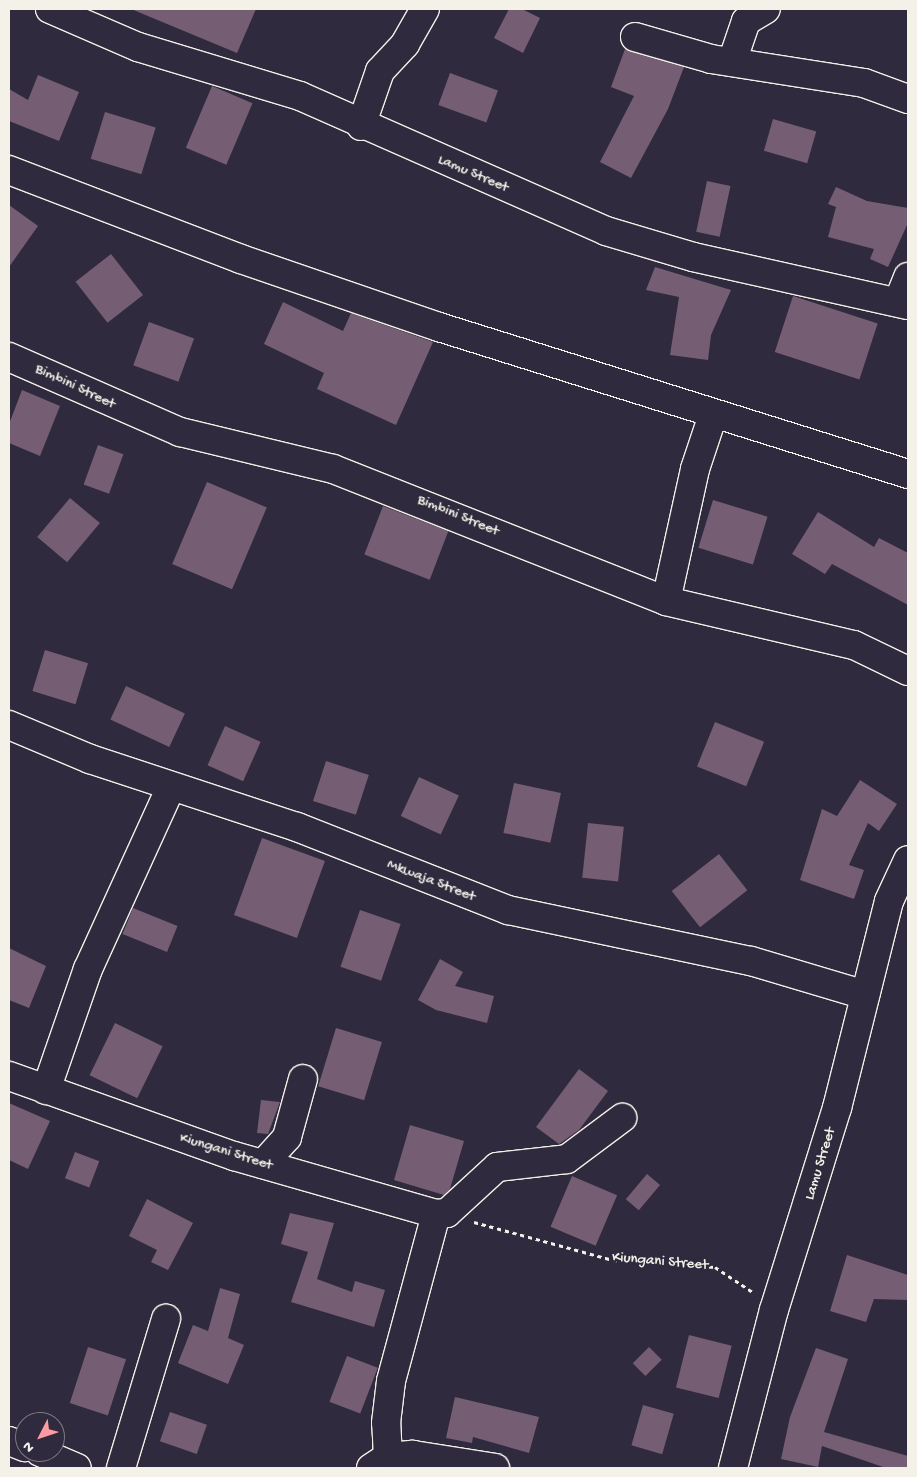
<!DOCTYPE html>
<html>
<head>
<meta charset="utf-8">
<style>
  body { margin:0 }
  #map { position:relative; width:917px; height:1477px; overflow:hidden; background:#2f2a3d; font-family:"Gochi Hand",sans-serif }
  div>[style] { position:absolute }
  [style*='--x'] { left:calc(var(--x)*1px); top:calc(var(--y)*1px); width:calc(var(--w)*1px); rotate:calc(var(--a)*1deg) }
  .building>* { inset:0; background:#755e73; transform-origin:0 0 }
  .path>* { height:3px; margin-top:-1.5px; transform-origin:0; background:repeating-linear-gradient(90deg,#f4f1e8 0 4px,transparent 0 8px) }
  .roads { filter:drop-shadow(1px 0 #f4f1e8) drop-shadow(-1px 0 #f4f1e8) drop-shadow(0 1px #f4f1e8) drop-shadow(0 -1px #f4f1e8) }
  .minor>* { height:28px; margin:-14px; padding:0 14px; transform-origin:14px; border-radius:14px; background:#2f2a3d }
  span { translate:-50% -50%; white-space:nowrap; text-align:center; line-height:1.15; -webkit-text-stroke:5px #2f2a3d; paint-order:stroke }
  .street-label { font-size:15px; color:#f4f1e8 }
  .frame { position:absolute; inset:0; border:10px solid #f4f1e8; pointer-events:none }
  .north { position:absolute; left:15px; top:1412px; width:50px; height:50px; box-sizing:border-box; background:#2f2a3d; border:1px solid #7e7a81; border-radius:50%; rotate:229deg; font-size:14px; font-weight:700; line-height:20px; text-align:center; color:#f4f1e8 }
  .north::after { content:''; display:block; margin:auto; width:18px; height:22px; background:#ff9aa2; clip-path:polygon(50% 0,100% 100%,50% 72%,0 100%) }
</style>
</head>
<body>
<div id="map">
  <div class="building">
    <div style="clip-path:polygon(131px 9px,256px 9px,237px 53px)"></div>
    <div style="clip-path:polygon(509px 9px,522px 9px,540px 18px,523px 53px,494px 38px)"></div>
    <div style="clip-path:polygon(625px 49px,684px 67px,668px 109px,631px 178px,600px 162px,634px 96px,611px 87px)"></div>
    <div style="left:450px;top:73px;width:51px;height:34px;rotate:20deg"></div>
    <div style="clip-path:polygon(38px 75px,79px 92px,59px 141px,9px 121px,9px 89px,28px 100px)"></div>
    <div style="left:212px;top:86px;width:44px;height:67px;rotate:23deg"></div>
    <div style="left:105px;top:112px;width:53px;height:49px;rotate:17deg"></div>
    <div style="left:773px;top:119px;width:45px;height:33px;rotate:16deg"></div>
    <div style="left:707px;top:181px;width:24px;height:52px;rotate:12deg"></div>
    <div style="clip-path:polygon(836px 187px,867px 201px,908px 208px,907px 225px,888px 267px,870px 259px,874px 249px,828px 237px,836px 207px,828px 204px)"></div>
    <div style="clip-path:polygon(9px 205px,38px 226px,9px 267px)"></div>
    <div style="left:111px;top:254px;width:52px;height:45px;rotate:52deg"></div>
    <div style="clip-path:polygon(655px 267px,731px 290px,711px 335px,708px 360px,670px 355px,679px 297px,646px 290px)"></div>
    <div style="left:793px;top:296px;width:89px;height:59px;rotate:18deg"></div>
    <div style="clip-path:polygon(283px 302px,343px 331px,351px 313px,433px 342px,396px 425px,317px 389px,324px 373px,264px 344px)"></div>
    <div style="left:149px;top:322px;width:48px;height:46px;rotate:20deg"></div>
    <div style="clip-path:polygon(22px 390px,60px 406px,40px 456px,9px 443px,9px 424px)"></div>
    <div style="left:98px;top:445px;width:27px;height:42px;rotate:20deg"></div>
    <div style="left:207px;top:482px;width:65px;height:89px;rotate:23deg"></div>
    <div style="left:70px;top:498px;width:39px;height:51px;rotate:40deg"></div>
    <div style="left:713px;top:500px;width:57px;height:50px;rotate:17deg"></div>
    <div style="left:383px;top:506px;width:70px;height:52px;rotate:21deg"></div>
    <div style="clip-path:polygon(818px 512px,874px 547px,879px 538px,908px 553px,908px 605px,832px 564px,825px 574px,792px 554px)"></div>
    <div style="left:45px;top:650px;width:45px;height:43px;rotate:17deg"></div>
    <div style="left:126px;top:686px;width:65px;height:37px;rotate:25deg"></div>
    <div style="left:715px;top:722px;width:53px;height:48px;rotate:22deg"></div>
    <div style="left:225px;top:726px;width:39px;height:43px;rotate:24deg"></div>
    <div style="left:326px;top:761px;width:45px;height:42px;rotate:18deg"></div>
    <div style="left:419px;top:777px;width:44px;height:43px;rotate:25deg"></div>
    <div style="clip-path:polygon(860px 780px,897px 804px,879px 831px,868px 823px,849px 865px,864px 870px,854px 899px,800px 880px,822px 809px,837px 816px)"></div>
    <div style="left:514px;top:783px;width:48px;height:51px;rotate:12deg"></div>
    <div style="left:588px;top:823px;width:36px;height:55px;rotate:6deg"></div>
    <div style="left:262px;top:838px;width:67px;height:82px;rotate:20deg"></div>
    <div style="left:719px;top:854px;width:46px;height:60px;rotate:52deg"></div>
    <div style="left:133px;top:908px;width:48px;height:28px;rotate:22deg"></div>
    <div style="left:360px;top:910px;width:43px;height:60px;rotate:19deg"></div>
    <div style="clip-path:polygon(9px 948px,46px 966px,29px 1008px,9px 1000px)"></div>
    <div style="clip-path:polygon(440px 959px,463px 972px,455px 986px,494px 996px,487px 1023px,436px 1010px,418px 1000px)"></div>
    <div style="left:115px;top:1023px;width:53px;height:58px;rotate:26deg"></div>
    <div style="left:336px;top:1028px;width:48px;height:61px;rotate:17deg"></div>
    <div style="clip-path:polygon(579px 1069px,608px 1091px,579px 1130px,559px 1144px,536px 1127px)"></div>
    <div style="clip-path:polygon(261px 1100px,280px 1102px,268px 1134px,257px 1133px)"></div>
    <div style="clip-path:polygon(9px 1103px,50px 1121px,28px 1169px,9px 1160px)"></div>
    <div style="clip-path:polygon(410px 1125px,464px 1141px,450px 1189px,444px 1195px,394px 1180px)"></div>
    <div style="left:75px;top:1152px;width:26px;height:28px;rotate:21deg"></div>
    <div style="left:647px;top:1174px;width:17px;height:33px;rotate:40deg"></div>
    <div style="left:572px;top:1176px;width:49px;height:55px;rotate:23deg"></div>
    <div style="clip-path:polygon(147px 1199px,193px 1223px,168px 1270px,151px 1262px,157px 1250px,129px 1236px)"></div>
    <div style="clip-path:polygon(290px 1213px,334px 1223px,317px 1279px,352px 1292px,355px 1281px,385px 1290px,374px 1327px,291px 1302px,308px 1252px,281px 1244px)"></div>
    <div style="clip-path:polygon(847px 1255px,908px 1275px,908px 1300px,874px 1299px,866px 1322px,830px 1311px)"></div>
    <div style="clip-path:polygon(220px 1288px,240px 1294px,228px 1338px,244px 1345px,228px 1384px,178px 1363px,193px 1325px,208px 1331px)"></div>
    <div style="left:689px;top:1335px;width:44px;height:54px;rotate:14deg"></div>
    <div style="left:88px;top:1347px;width:40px;height:59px;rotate:18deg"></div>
    <div style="left:649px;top:1347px;width:18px;height:23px;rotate:45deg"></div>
    <div style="clip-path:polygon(816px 1348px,848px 1359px,824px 1432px,908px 1456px,908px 1468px,886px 1468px,822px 1446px,818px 1467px,781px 1459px,790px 1417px)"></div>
    <div style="left:347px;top:1356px;width:33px;height:49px;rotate:21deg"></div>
    <div style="clip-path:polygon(455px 1397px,539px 1417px,529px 1453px,473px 1437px,472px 1443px,446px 1438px)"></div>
    <div style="left:643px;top:1405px;width:32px;height:42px;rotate:16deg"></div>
    <div style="left:170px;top:1412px;width:39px;height:31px;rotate:19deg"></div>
  </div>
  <div class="path">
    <div style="--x:474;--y:1222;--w:144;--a:15.3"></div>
    <div style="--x:613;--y:1260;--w:102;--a:3.9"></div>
    <div style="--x:715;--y:1267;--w:47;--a:33.7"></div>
  </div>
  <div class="roads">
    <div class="minor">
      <div style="--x:50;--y:9;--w:96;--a:23.4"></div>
      <div style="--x:138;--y:47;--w:169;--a:16.8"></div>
      <div style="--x:300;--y:96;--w:334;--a:23.8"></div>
      <div style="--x:606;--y:231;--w:91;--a:16.6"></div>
      <div style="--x:693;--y:257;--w:220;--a:12.6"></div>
      <div style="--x:635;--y:37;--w:79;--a:16.1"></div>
      <div style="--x:711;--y:59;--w:155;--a:8.9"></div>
      <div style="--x:864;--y:83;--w:47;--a:20"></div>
      <div style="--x:732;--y:62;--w:43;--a:-71.1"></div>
      <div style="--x:746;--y:21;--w:23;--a:-31"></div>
      <div style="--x:361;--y:126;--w:58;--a:-70.9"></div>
      <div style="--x:380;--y:71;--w:37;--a:-47"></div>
      <div style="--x:405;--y:44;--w:40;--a:-60.3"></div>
      <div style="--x:9;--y:170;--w:248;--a:21"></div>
      <div style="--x:241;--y:259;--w:209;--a:19"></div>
      <div style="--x:439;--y:327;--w:491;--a:17.4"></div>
      <div style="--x:898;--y:302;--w:27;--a:-68"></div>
      <div style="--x:9;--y:357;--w:187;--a:23.7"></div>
      <div style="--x:180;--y:432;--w:157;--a:13.6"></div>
      <div style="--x:333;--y:469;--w:358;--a:21.6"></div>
      <div style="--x:666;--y:601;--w:193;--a:13.2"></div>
      <div style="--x:854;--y:645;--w:60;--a:25.7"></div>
      <div style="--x:666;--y:601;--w:135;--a:-77.6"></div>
      <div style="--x:695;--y:469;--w:57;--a:-71.6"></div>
      <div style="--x:9;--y:725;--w:88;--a:22.8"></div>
      <div style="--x:90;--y:759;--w:218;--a:18.2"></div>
      <div style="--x:297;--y:827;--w:227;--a:21.5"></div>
      <div style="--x:508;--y:910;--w:248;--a:11.9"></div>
      <div style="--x:751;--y:961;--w:119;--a:16.6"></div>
      <div style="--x:9;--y:1076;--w:239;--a:19.6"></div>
      <div style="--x:234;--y:1156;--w:210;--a:16"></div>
      <div style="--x:436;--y:1214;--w:11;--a:-5"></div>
      <div style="--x:447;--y:1213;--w:68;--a:-42.6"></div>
      <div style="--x:497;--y:1167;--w:70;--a:-6.5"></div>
      <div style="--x:567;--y:1159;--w:69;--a:-36.7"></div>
      <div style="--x:46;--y:1090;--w:128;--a:-70.9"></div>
      <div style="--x:88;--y:969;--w:200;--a:-65.5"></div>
      <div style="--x:263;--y:1164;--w:36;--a:-48"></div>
      <div style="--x:287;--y:1137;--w:60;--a:-74.6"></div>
      <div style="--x:9;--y:1441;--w:17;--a:21"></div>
      <div style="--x:40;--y:1452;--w:40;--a:23.4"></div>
      <div style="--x:388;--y:1457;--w:34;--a:-93"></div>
      <div style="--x:386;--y:1423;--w:42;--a:-83.2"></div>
      <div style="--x:391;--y:1381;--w:173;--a:-74.9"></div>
      <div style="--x:121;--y:1468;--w:156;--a:-73.2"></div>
      <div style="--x:371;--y:1468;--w:20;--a:-33"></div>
      <div style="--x:388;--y:1457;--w:25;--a:-5"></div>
      <div style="--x:413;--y:1455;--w:83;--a:9"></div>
      <div style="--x:733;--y:1468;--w:163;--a:-75.5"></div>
      <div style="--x:774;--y:1310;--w:212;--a:-72.7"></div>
      <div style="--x:837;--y:1108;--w:213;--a:-75.9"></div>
      <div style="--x:889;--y:901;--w:45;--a:-65.1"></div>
    </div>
  </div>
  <div class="street-label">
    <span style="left:473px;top:174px;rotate:23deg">Lamu Street</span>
    <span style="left:75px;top:387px;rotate:25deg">Bimbini Street</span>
    <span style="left:458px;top:516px;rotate:22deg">Bimbini Street</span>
    <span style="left:431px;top:881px;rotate:21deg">Mkwaja Street</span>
    <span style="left:226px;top:1152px;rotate:17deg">Kiungani Street</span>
    <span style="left:821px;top:1164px;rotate:-73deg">Lamu Street</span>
    <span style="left:660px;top:1262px;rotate:5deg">Kiungani Street</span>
  </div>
  <div class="frame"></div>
  <div class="north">N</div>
</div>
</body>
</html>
